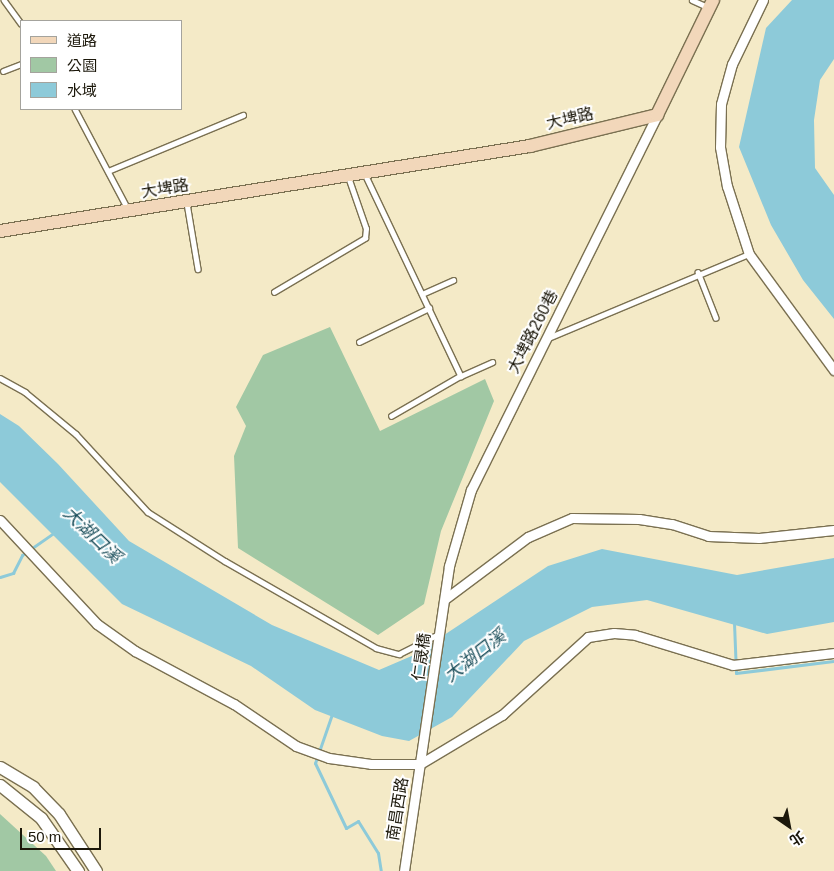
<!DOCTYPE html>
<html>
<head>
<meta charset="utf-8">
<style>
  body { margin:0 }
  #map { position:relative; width:834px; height:871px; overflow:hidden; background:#f4eac7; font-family:Helvetica,"Noto Sans TC",sans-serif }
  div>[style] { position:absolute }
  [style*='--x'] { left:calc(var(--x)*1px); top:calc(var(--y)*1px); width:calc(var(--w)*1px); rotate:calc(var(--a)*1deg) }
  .green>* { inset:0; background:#a1c8a4 }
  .water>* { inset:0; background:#8dcad9 }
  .stream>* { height:3px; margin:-1.5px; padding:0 1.5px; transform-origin:1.5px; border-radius:1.5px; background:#8dcad9 }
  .roads { filter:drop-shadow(1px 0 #7a7051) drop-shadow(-1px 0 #7a7051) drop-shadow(0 1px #7a7051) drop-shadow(0 -1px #7a7051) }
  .service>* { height:4.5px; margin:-2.25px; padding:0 2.25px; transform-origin:2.25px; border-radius:2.25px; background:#fff }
  .minor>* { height:9px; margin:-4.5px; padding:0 4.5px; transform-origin:4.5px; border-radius:4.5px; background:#fff }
  .tertiary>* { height:11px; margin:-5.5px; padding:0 5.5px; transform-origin:5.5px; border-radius:5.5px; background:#fff }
  .secondary>* { height:12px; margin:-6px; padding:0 6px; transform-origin:6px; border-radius:6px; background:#f2d7ba }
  span { translate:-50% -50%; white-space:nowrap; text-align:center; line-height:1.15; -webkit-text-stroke:4px #fff; paint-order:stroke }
  .street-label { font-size:16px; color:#1c180b }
  .water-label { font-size:18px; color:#1e515d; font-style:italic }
  .legend { position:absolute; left:20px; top:20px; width:162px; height:90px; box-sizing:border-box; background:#fff; border:1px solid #a4a39d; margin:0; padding:6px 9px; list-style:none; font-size:15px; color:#1c180b }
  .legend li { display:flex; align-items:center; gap:10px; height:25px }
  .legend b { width:25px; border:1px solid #a4a39d }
  .north { position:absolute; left:764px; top:801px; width:50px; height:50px; -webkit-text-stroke:4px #fff; paint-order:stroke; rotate:147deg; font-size:14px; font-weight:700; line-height:20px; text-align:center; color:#1c180b }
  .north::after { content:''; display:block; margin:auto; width:18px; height:22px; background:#1c180b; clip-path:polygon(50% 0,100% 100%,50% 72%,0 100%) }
  .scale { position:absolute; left:20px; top:828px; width:81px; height:22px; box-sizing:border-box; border:2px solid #1c180b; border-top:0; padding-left:6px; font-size:15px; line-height:18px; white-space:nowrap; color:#1c180b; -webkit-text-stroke:4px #fff; paint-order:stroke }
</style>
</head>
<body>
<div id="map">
  <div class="green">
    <div style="clip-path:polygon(330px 327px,380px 431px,485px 379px,494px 401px,441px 531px,424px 604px,378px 635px,238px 548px,234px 456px,246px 426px,236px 407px,263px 355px)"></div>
    <div style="clip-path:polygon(0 814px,46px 856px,56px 871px,0 871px)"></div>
  </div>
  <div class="water">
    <div style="clip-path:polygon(792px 0,834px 0,834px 59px,820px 80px,814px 120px,815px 168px,834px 195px,834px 319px,803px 280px,771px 225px,739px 147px,766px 28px)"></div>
    <div style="clip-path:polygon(0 414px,19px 426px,58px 464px,129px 541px,272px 625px,379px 670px,414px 655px,548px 566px,602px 549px,737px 575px,834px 558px,834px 622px,767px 634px,647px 600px,592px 607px,524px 641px,452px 717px,409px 741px,382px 736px,315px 710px,251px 666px,122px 604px,0 482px)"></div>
  </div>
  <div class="stream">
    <div style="--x:0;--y:577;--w:14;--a:-17"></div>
    <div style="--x:13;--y:573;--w:20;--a:-63"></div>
    <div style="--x:22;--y:555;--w:40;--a:-34.9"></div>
    <div style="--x:734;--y:623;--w:50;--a:87.7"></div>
    <div style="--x:736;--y:673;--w:99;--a:-7"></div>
    <div style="--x:332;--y:714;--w:52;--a:109.1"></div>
    <div style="--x:315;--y:763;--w:72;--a:64.5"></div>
    <div style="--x:346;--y:828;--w:14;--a:-30"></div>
    <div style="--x:358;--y:821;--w:38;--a:58"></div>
    <div style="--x:378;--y:853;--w:18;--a:81"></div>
  </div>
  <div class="roads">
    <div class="service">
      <div style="--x:4;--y:0;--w:29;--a:54"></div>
      <div style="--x:692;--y:0;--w:17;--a:24"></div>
      <div style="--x:3;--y:71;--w:19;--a:-21"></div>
      <div style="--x:75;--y:109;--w:113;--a:62.1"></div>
      <div style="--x:108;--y:171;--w:146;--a:-22.5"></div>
      <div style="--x:365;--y:174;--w:224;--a:64.6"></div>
      <div style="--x:461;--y:376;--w:80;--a:149.9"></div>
      <div style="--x:187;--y:203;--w:67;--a:80.5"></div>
      <div style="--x:698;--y:272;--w:49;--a:68.6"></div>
      <div style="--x:274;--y:292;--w:106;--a:-30.7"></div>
      <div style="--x:365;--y:238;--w:9;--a:-84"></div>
      <div style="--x:366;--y:229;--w:55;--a:-109.1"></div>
      <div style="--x:422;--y:294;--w:34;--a:-24"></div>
      <div style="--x:548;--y:338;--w:218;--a:-22.7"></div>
      <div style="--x:359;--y:342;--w:78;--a:-25.9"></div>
      <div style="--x:461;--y:376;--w:34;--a:-24"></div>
      <div style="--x:0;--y:378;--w:29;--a:29"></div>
      <div style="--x:25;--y:392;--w:66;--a:39.5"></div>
      <div style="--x:76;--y:434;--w:106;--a:47.3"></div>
      <div style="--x:148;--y:512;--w:91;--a:32.5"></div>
      <div style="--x:225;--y:561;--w:174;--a:29.9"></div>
      <div style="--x:376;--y:648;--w:24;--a:15"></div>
      <div style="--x:399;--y:654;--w:45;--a:-26.6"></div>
    </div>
    <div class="minor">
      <div style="--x:763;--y:0;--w:71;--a:115.8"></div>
      <div style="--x:732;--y:64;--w:41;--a:105.4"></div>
      <div style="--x:721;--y:104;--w:43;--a:91.3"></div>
      <div style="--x:720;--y:147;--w:40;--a:80"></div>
      <div style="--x:727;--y:186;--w:71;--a:72.1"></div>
      <div style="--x:749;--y:254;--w:144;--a:53.8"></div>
      <div style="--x:0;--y:520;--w:142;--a:47"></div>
      <div style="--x:97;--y:624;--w:47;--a:35.4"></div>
      <div style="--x:135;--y:651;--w:112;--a:28.2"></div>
      <div style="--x:234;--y:704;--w:75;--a:34.1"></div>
      <div style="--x:296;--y:746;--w:35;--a:20"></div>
      <div style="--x:329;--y:758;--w:42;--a:8.1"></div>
      <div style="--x:371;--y:764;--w:49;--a:0"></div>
      <div style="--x:420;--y:764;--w:96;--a:-30.9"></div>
      <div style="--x:502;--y:715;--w:116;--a:-42.2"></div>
      <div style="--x:588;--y:637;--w:26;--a:-9"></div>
      <div style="--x:614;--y:633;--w:21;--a:5"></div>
      <div style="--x:635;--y:635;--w:102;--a:17"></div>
      <div style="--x:733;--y:665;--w:102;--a:-6.8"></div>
      <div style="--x:445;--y:599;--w:104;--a:-36.8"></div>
      <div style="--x:528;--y:537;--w:48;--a:-23.4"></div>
      <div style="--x:572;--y:518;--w:67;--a:0.9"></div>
      <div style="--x:639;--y:519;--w:33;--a:9"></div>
      <div style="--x:672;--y:524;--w:38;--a:18"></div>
      <div style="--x:708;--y:536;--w:51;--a:2.2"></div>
      <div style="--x:759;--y:538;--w:75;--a:-6.1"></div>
      <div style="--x:404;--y:871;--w:308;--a:-81.6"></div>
      <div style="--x:449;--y:566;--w:79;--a:-73.9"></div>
      <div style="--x:471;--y:490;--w:419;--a:-63.6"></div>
    </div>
    <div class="tertiary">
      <div style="--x:0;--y:767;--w:39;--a:31"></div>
      <div style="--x:33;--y:787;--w:37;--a:46"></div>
      <div style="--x:59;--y:814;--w:68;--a:57"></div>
      <div style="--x:0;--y:785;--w:53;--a:38.8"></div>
      <div style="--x:41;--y:818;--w:65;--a:55.1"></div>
    </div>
    <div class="secondary">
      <div style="--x:0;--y:231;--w:537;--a:-9.11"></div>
      <div style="--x:530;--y:146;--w:131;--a:-13.7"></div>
      <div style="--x:657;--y:115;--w:128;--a:-64"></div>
    </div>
  </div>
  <div class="street-label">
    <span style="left:570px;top:119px;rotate:-13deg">大埤路</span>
    <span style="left:165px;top:189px;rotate:-9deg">大埤路</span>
    <span style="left:533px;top:332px;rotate:-63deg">大埤路260巷</span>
    <span style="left:422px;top:657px;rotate:-82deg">仁晟橋</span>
    <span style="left:398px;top:809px;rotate:-81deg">南昌西路</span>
  </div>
  <div class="water-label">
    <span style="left:92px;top:535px;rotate:44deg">大湖口溪</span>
    <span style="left:475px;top:656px;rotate:-38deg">大湖口溪</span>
  </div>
  <ul class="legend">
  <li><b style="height:6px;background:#f2d7ba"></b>道路</li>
  <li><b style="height:14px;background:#a1c8a4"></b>公園</li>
  <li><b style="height:14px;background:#8dcad9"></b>水域</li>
  </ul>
  <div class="north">北</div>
  <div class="scale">50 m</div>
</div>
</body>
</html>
